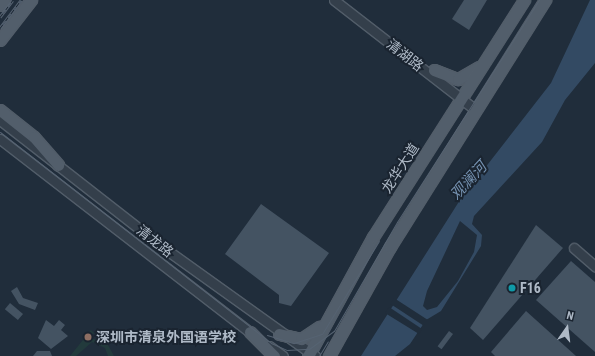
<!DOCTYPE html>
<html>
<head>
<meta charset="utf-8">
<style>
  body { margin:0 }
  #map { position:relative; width:595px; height:356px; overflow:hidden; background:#202d3b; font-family:"Roboto Condensed","Noto Sans SC",sans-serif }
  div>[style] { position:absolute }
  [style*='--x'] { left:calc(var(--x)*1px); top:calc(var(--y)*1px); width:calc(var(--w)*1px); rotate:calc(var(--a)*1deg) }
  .green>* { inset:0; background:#223a3c }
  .water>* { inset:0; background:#334a63 }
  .pier>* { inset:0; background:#202d3b; transform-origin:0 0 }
  .building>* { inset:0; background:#445362; transform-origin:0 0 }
  .roads { filter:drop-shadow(1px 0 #525d69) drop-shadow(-1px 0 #525d69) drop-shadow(0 1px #525d69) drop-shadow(0 -1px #525d69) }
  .minor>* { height:9px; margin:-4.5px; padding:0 4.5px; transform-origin:4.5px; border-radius:4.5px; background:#343f4b }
  .major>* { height:11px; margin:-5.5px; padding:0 5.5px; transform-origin:5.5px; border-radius:5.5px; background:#525e6b }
  .tram>* { height:1px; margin:-0.5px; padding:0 0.5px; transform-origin:0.5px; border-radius:0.5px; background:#566372 }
  .rail>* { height:3px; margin-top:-1.5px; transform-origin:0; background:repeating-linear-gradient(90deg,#1a2430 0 4.5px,#566372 0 9px); box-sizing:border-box; border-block:1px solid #566372 }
  .dots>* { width:11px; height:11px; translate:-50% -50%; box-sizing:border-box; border:2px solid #1a2430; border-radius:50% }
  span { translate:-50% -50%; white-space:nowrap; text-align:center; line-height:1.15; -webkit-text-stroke:4px #1a2430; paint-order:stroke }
  .street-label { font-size:14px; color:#afbac7 }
  .poi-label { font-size:14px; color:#afbac7; font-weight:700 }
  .left { translate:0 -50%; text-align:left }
  .water-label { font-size:15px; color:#7592b1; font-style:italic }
  .north { position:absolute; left:547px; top:308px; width:40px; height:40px; -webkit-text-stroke:3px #1a2430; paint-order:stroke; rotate:14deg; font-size:11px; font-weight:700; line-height:16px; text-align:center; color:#afbac7 }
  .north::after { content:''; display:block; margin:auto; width:14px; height:18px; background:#afbac7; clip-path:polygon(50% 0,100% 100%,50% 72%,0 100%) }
</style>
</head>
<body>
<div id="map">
  <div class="green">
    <div style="clip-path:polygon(91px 330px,94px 333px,91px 338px,107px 343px,114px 356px,108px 356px,105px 348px,92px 342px,76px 356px,70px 356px)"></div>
  </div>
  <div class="water">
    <div style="clip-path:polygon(evenodd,590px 0,595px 0,595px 63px,565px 100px,542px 142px,474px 216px,472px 224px,482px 235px,481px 246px,441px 311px,426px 320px,410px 344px,395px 356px,361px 356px,460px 200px,551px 83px,590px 0,460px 221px,477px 235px,474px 252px,458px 281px,437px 307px,427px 310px,423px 306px,427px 291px,460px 221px)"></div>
  </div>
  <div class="pier">
    <div style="left:394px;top:298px;width:40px;height:7px;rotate:33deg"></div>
    <div style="clip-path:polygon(389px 307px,422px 329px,419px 334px,385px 313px)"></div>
  </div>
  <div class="building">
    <div style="clip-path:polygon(464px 0,487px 0,469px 30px,452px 19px)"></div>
    <div style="clip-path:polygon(261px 204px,329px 253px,291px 306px,279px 303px,279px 295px,225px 254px)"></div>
    <div style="clip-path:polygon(536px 225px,563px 248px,483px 340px,470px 328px)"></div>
    <div style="clip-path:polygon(571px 261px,595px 282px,595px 352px,536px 300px)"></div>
    <div style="clip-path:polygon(17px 287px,23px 298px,38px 303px,35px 310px,19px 304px,11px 291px)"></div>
    <div style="left:10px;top:303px;width:17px;height:8px;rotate:40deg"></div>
    <div style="clip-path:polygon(526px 311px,576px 356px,495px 356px,491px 352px)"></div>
    <div style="clip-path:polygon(46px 320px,54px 326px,59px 320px,65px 325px,61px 330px,68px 336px,51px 349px,38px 338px)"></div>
    <div style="left:449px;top:331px;width:5px;height:19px;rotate:37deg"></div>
    <div style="clip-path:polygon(37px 351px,50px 351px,52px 356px,33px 356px)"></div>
  </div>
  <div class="roads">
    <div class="minor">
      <div style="--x:334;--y:0;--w:180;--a:37.8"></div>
      <div style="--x:0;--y:120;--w:208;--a:38"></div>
      <div style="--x:164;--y:248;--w:186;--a:35.6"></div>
      <div style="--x:0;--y:139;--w:322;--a:37.7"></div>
      <div style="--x:574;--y:248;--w:28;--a:41"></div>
      <div style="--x:269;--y:346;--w:17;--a:36"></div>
    </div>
    <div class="major">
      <div style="--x:0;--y:5;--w:6;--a:-51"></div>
      <div style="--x:0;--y:40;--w:51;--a:-52.2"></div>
      <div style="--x:434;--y:70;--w:26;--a:21"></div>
      <div style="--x:458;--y:79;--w:24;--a:-30"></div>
      <div style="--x:0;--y:110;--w:43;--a:38.5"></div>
      <div style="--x:34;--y:137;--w:37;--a:49"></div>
      <div style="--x:250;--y:332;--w:34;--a:45"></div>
      <div style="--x:279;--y:334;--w:23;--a:13"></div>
      <div style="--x:301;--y:339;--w:22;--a:-34"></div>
      <div style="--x:308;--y:356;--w:136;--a:-61.4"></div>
      <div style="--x:373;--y:237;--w:281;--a:-57.5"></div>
      <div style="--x:329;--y:356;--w:125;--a:-60.8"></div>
      <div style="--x:390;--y:247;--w:292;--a:-57.9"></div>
    </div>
  </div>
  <div class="tram">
    <div style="--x:0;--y:132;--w:343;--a:37.9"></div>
    <div style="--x:271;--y:343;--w:17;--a:24"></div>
    <div style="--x:287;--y:350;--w:22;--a:-3"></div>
    <div style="--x:309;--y:349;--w:31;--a:-36"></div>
    <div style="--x:334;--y:331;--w:126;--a:-60"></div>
    <div style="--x:397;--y:222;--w:264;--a:-57.4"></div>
    <div style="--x:267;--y:335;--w:28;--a:17"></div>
    <div style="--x:294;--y:343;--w:29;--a:-18"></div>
    <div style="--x:322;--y:334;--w:109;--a:-58.5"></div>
    <div style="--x:319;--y:356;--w:17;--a:-59"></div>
  </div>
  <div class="rail">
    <div style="--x:0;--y:17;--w:21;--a:-53"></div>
    <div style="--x:0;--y:28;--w:35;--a:-53"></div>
  </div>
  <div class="dots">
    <div style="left:512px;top:288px;background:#0f9aa8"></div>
    <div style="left:88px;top:337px;background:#8d6e63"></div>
  </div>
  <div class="street-label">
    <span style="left:405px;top:55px;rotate:38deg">清湖路</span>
    <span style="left:400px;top:168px;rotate:-57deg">龙华大道</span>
    <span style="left:155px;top:241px;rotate:38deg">清龙路</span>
  </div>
  <div class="poi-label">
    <span class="left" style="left:520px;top:288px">F16</span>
    <span class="left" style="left:96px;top:337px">深圳市清泉外国语学校</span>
  </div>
  <div class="water-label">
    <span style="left:469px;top:181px;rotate:-47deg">观澜河</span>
  </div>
  <div class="north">N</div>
</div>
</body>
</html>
